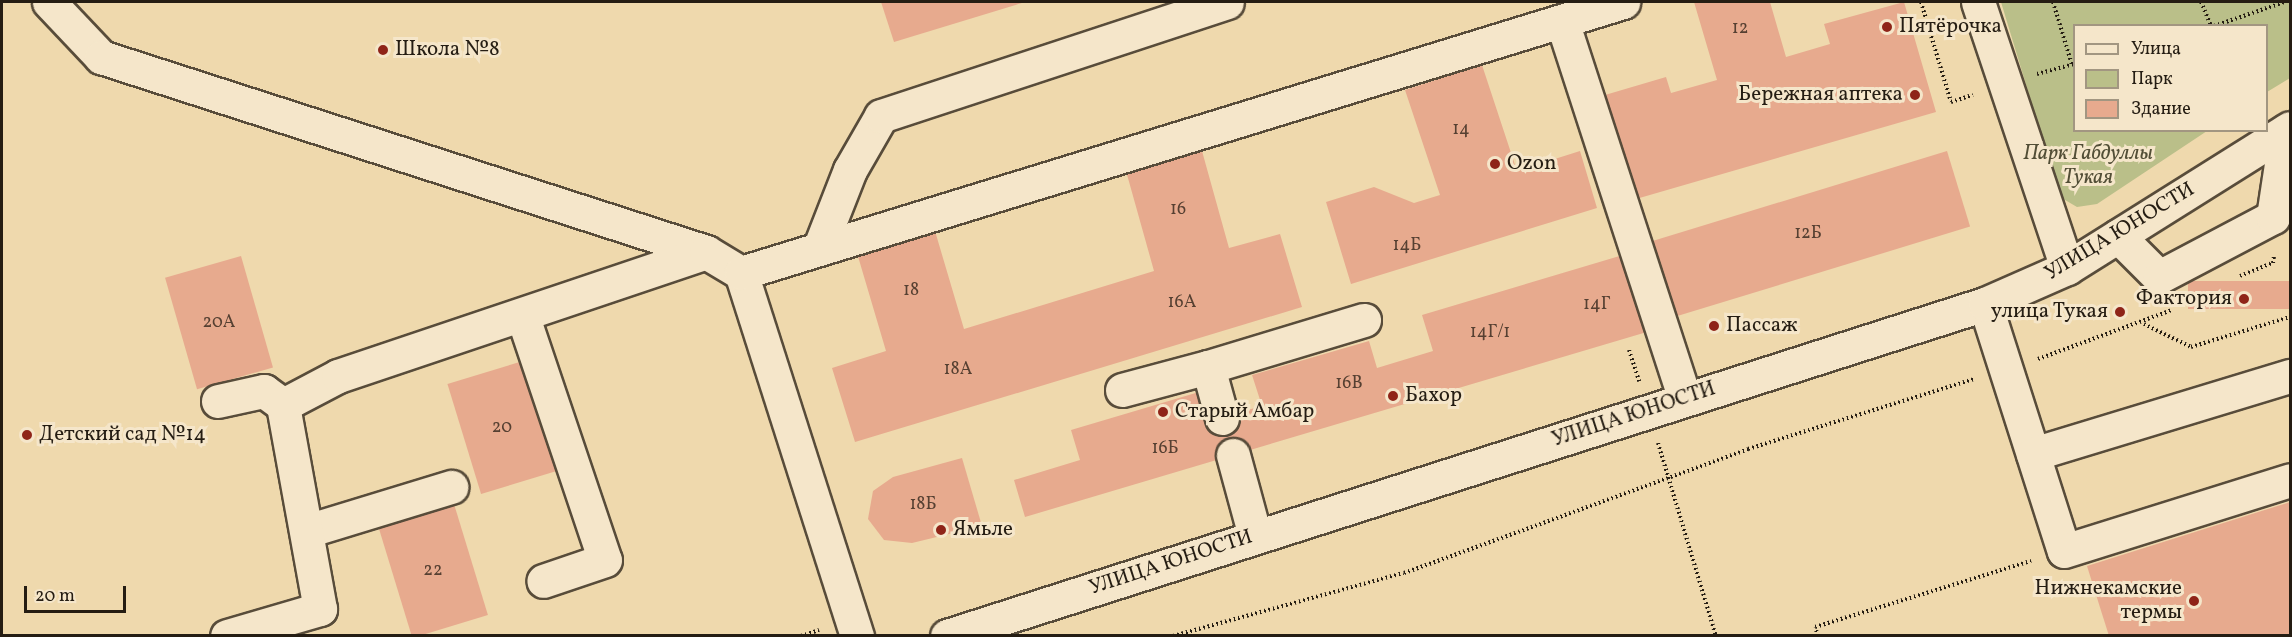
<!DOCTYPE html>
<html>
<head>
<meta charset="utf-8">
<style>
  body { margin:0 }
  #map { position:relative; width:2292px; height:637px; overflow:hidden; background:#efd9ad; font-family:Vollkorn,serif }
  div>[style] { position:absolute }
  [style*='--x'] { left:calc(var(--x)*1px); top:calc(var(--y)*1px); width:calc(var(--w)*1px); rotate:calc(var(--a)*1deg) }
  .green>* { inset:0; background:#babf89 }
  .building>* { inset:0; background:#e7aa8e; transform-origin:0 0 }
  .path>* { height:4px; margin-top:-2px; transform-origin:0; background:repeating-linear-gradient(90deg,#251d13 0 1.5px,transparent 0 4.5px) }
  .roads { filter:drop-shadow(2px 0 #584c3a) drop-shadow(-2px 0 #584c3a) drop-shadow(0 2px #584c3a) drop-shadow(0 -2px #584c3a) }
  .minor>* { height:33px; margin:-16.5px; padding:0 16.5px; transform-origin:16.5px; border-radius:16.5px; background:#f5e6ca }
  .dots>* { width:16px; height:16px; translate:-50% -50%; box-sizing:border-box; border:3px solid #f5e6ca; border-radius:50% }
  span { translate:-50% -50%; white-space:nowrap; text-align:center; line-height:1.15; -webkit-text-stroke:6px #f5e6ca; paint-order:stroke }
  .number-label { font-size:18px; color:#564032 }
  .number-label span { -webkit-text-stroke-width:0 }
  .poi-label { font-size:21px; color:#251d13 }
  .left { translate:0 -50%; text-align:left }
  .right { translate:-100% -50%; text-align:right }
  .park-label { font-size:21px; color:#524e36; font-style:italic }
  .street-label { font-size:21px; color:#251d13 }
  .frame { position:absolute; inset:0; border:3px solid #251d13; pointer-events:none }
  .legend { position:absolute; left:2073px; top:24px; width:195px; height:108px; box-sizing:border-box; background:#f5e6ca; border:2px solid #a29681; margin:0; padding:8px 10px; list-style:none; font-size:18px; color:#251d13 }
  .legend li { display:flex; align-items:center; gap:12px; height:30px }
  .legend b { width:30px; border:2px solid #a29681 }
  .scale { position:absolute; left:24px; top:586px; width:102px; height:27px; box-sizing:border-box; border:3px solid #251d13; border-top:0; padding-left:8px; font-size:18px; line-height:21px; white-space:nowrap; color:#251d13; -webkit-text-stroke:4px #f5e6ca; paint-order:stroke }
</style>
</head>
<body>
<div id="map">
  <div class="green">
    <div style="clip-path:polygon(2001px 2px,2290px 2px,2290px 78px,2267px 92px,2266px 26px,2074px 26px,2074px 130px,2207px 131px,2097px 204px,2077px 207px,2060px 197px)"></div>
  </div>
  <div class="building">
    <div style="clip-path:polygon(881px 2px,1025px 2px,894px 42px)"></div>
    <div style="clip-path:polygon(1694px 2px,1770px 2px,1786px 57px,1830px 44px,1824px 24px,1904px 2px,1936px 112px,1636px 199px,1605px 95px,1666px 77px,1671px 93px,1717px 80px)"></div>
    <div style="clip-path:polygon(1482px 65px,1517px 171px,1580px 151px,1597px 208px,1351px 284px,1326px 202px,1374px 187px,1414px 203px,1440px 195px,1405px 90px)"></div>
    <div style="clip-path:polygon(1202px 151px,1229px 248px,1280px 234px,1302px 307px,855px 442px,832px 368px,886px 351px,857px 253px,935px 231px,964px 329px,1154px 271px,1126px 171px)"></div>
    <div style="left:1947px;top:151px;width:79px;height:313px;rotate:73deg"></div>
    <div style="clip-path:polygon(1633px 252px,1657px 329px,1025px 517px,1014px 480px,1080px 460px,1071px 430px,1199px 392px,1208px 421px,1262px 406px,1252px 375px,1369px 341px,1377px 368px,1433px 351px,1422px 315px)"></div>
    <div style="left:241px;top:256px;width:116px;height:79px;rotate:74deg"></div>
    <div style="left:2290px;top:281px;width:28px;height:102px;rotate:90deg"></div>
    <div style="left:523px;top:361px;width:115px;height:79px;rotate:73deg"></div>
    <div style="clip-path:polygon(962px 458px,982px 526px,912px 543px,884px 540px,868px 519px,873px 491px,893px 477px)"></div>
    <div style="clip-path:polygon(2290px 502px,2290px 636px,2109px 636px,2087px 566px)"></div>
    <div style="left:454px;top:504px;width:116px;height:79px;rotate:73deg"></div>
  </div>
  <div class="path">
    <div style="--x:1921;--y:2;--w:104;--a:73.3"></div>
    <div style="--x:1951;--y:102;--w:23;--a:-18"></div>
    <div style="--x:2053;--y:2;--w:66;--a:73.2"></div>
    <div style="--x:2201;--y:2;--w:26;--a:67"></div>
    <div style="--x:2214;--y:26;--w:75;--a:-18.7"></div>
    <div style="--x:2037;--y:74;--w:38;--a:-15"></div>
    <div style="--x:2240;--y:276;--w:35;--a:-22"></div>
    <div style="--x:2273;--y:263;--w:7;--a:-82"></div>
    <div style="--x:2144;--y:324;--w:52;--a:26.1"></div>
    <div style="--x:2191;--y:347;--w:103;--a:-16.9"></div>
    <div style="--x:1629;--y:350;--w:33;--a:72"></div>
    <div style="--x:2038;--y:359;--w:143;--a:-20.1"></div>
    <div style="--x:1658;--y:443;--w:202;--a:73.3"></div>
    <div style="--x:801;--y:636;--w:19;--a:-18"></div>
    <div style="--x:1173;--y:636;--w:239;--a:-15.3"></div>
    <div style="--x:1404;--y:573;--w:366;--a:-19.8"></div>
    <div style="--x:1748;--y:449;--w:237;--a:-17.2"></div>
    <div style="--x:1818;--y:636;--w:9;--a:-108"></div>
    <div style="--x:1815;--y:627;--w:226;--a:-17"></div>
  </div>
  <div class="roads">
    <div class="minor">
      <div style="--x:49;--y:2;--w:76;--a:46.6"></div>
      <div style="--x:101;--y:57;--w:636;--a:17.86"></div>
      <div style="--x:1978;--y:2;--w:280;--a:71.5"></div>
      <div style="--x:1562;--y:21;--w:398;--a:72"></div>
      <div style="--x:2118;--y:236;--w:58;--a:45"></div>
      <div style="--x:2159;--y:277;--w:129;--a:-27.8"></div>
      <div style="--x:2273;--y:217;--w:87;--a:-81.4"></div>
      <div style="--x:819;--y:249;--w:85;--a:-68.6"></div>
      <div style="--x:850;--y:170;--w:62;--a:-60.1"></div>
      <div style="--x:881;--y:116;--w:364;--a:-18.2"></div>
      <div style="--x:1985;--y:304;--w:259;--a:72.3"></div>
      <div style="--x:2064;--y:551;--w:237;--a:-17.4"></div>
      <div style="--x:523;--y:317;--w:256;--a:71.4"></div>
      <div style="--x:605;--y:560;--w:65;--a:161.3"></div>
      <div style="--x:1122;--y:390;--w:89;--a:-15"></div>
      <div style="--x:218;--y:401;--w:47;--a:-12.3"></div>
      <div style="--x:264;--y:391;--w:24;--a:36"></div>
      <div style="--x:1222;--y:418;--w:53;--a:-105.4"></div>
      <div style="--x:1208;--y:367;--w:163;--a:-16.8"></div>
      <div style="--x:2033;--y:454;--w:269;--a:-16.9"></div>
      <div style="--x:1233;--y:455;--w:84;--a:74.8"></div>
      <div style="--x:307;--y:531;--w:151;--a:-17"></div>
      <div style="--x:227;--y:636;--w:97;--a:-16.2"></div>
      <div style="--x:320;--y:609;--w:207;--a:-100.3"></div>
      <div style="--x:283;--y:405;--w:62;--a:-27.8"></div>
      <div style="--x:338;--y:376;--w:388;--a:-18.6"></div>
      <div style="--x:706;--y:252;--w:41;--a:31"></div>
      <div style="--x:857;--y:636;--w:381;--a:-107.7"></div>
      <div style="--x:741;--y:273;--w:923;--a:-17.08"></div>
      <div style="--x:947;--y:636;--w:1090;--a:-17.74"></div>
      <div style="--x:1985;--y:304;--w:90;--a:-23.7"></div>
      <div style="--x:2067;--y:268;--w:263;--a:-32.1"></div>
    </div>
  </div>
  <div class="dots">
    <div style="left:1887px;top:27px;background:#8f2418"></div>
    <div style="left:383px;top:50px;background:#8f2418"></div>
    <div style="left:1915px;top:95px;background:#8f2418"></div>
    <div style="left:1495px;top:164px;background:#8f2418"></div>
    <div style="left:2244px;top:299px;background:#8f2418"></div>
    <div style="left:2120px;top:312px;background:#8f2418"></div>
    <div style="left:1714px;top:326px;background:#8f2418"></div>
    <div style="left:1393px;top:396px;background:#8f2418"></div>
    <div style="left:1163px;top:412px;background:#8f2418"></div>
    <div style="left:27px;top:435px;background:#8f2418"></div>
    <div style="left:941px;top:530px;background:#8f2418"></div>
    <div style="left:2194px;top:601px;background:#8f2418"></div>
  </div>
  <div class="number-label">
    <span style="left:1740px;top:29px">12</span>
    <span style="left:1461px;top:130px">14</span>
    <span style="left:1178px;top:210px">16</span>
    <span style="left:1808px;top:234px">12Б</span>
    <span style="left:1407px;top:246px">14Б</span>
    <span style="left:911px;top:291px">18</span>
    <span style="left:1182px;top:303px">16А</span>
    <span style="left:1597px;top:305px">14Г</span>
    <span style="left:219px;top:323px">20А</span>
    <span style="left:1490px;top:333px">14Г/1</span>
    <span style="left:958px;top:370px">18А</span>
    <span style="left:1349px;top:384px">16В</span>
    <span style="left:502px;top:428px">20</span>
    <span style="left:1165px;top:449px">16Б</span>
    <span style="left:923px;top:505px">18Б</span>
    <span style="left:433px;top:571px">22</span>
  </div>
  <div class="poi-label">
    <span class="left" style="left:1899px;top:27px">Пятёрочка</span>
    <span class="left" style="left:395px;top:50px">Школа №8</span>
    <span class="right" style="left:1903px;top:95px">Бережная аптека</span>
    <span class="left" style="left:1507px;top:164px">Ozon</span>
    <span class="right" style="left:2232px;top:299px">Фактория</span>
    <span class="right" style="left:2108px;top:312px">улица Тукая</span>
    <span class="left" style="left:1726px;top:326px">Пассаж</span>
    <span class="left" style="left:1405px;top:396px">Бахор</span>
    <span class="left" style="left:1175px;top:412px">Старый Амбар</span>
    <span class="left" style="left:39px;top:435px">Детский сад №14</span>
    <span class="left" style="left:953px;top:530px">Ямьле</span>
    <span class="right" style="left:2182px;top:601px">Нижнекамские<br>термы</span>
  </div>
  <div class="park-label">
    <span style="left:2088px;top:166px">Парк Габдуллы<br>Тукая</span>
  </div>
  <div class="street-label">
    <span style="left:2120px;top:232px;rotate:-31deg">УЛИЦА ЮНОСТИ</span>
    <span style="left:1634px;top:415px;rotate:-18deg">УЛИЦА ЮНОСТИ</span>
    <span style="left:1171px;top:563px;rotate:-18deg">УЛИЦА ЮНОСТИ</span>
  </div>
  <div class="frame"></div>
  <ul class="legend">
  <li><b style="height:8px;background:#f5e6ca"></b>Улица</li>
  <li><b style="height:16px;background:#babf89"></b>Парк</li>
  <li><b style="height:16px;background:#e7aa8e"></b>Здание</li>
  </ul>
  <div class="scale">20 m</div>
</div>
</body>
</html>
